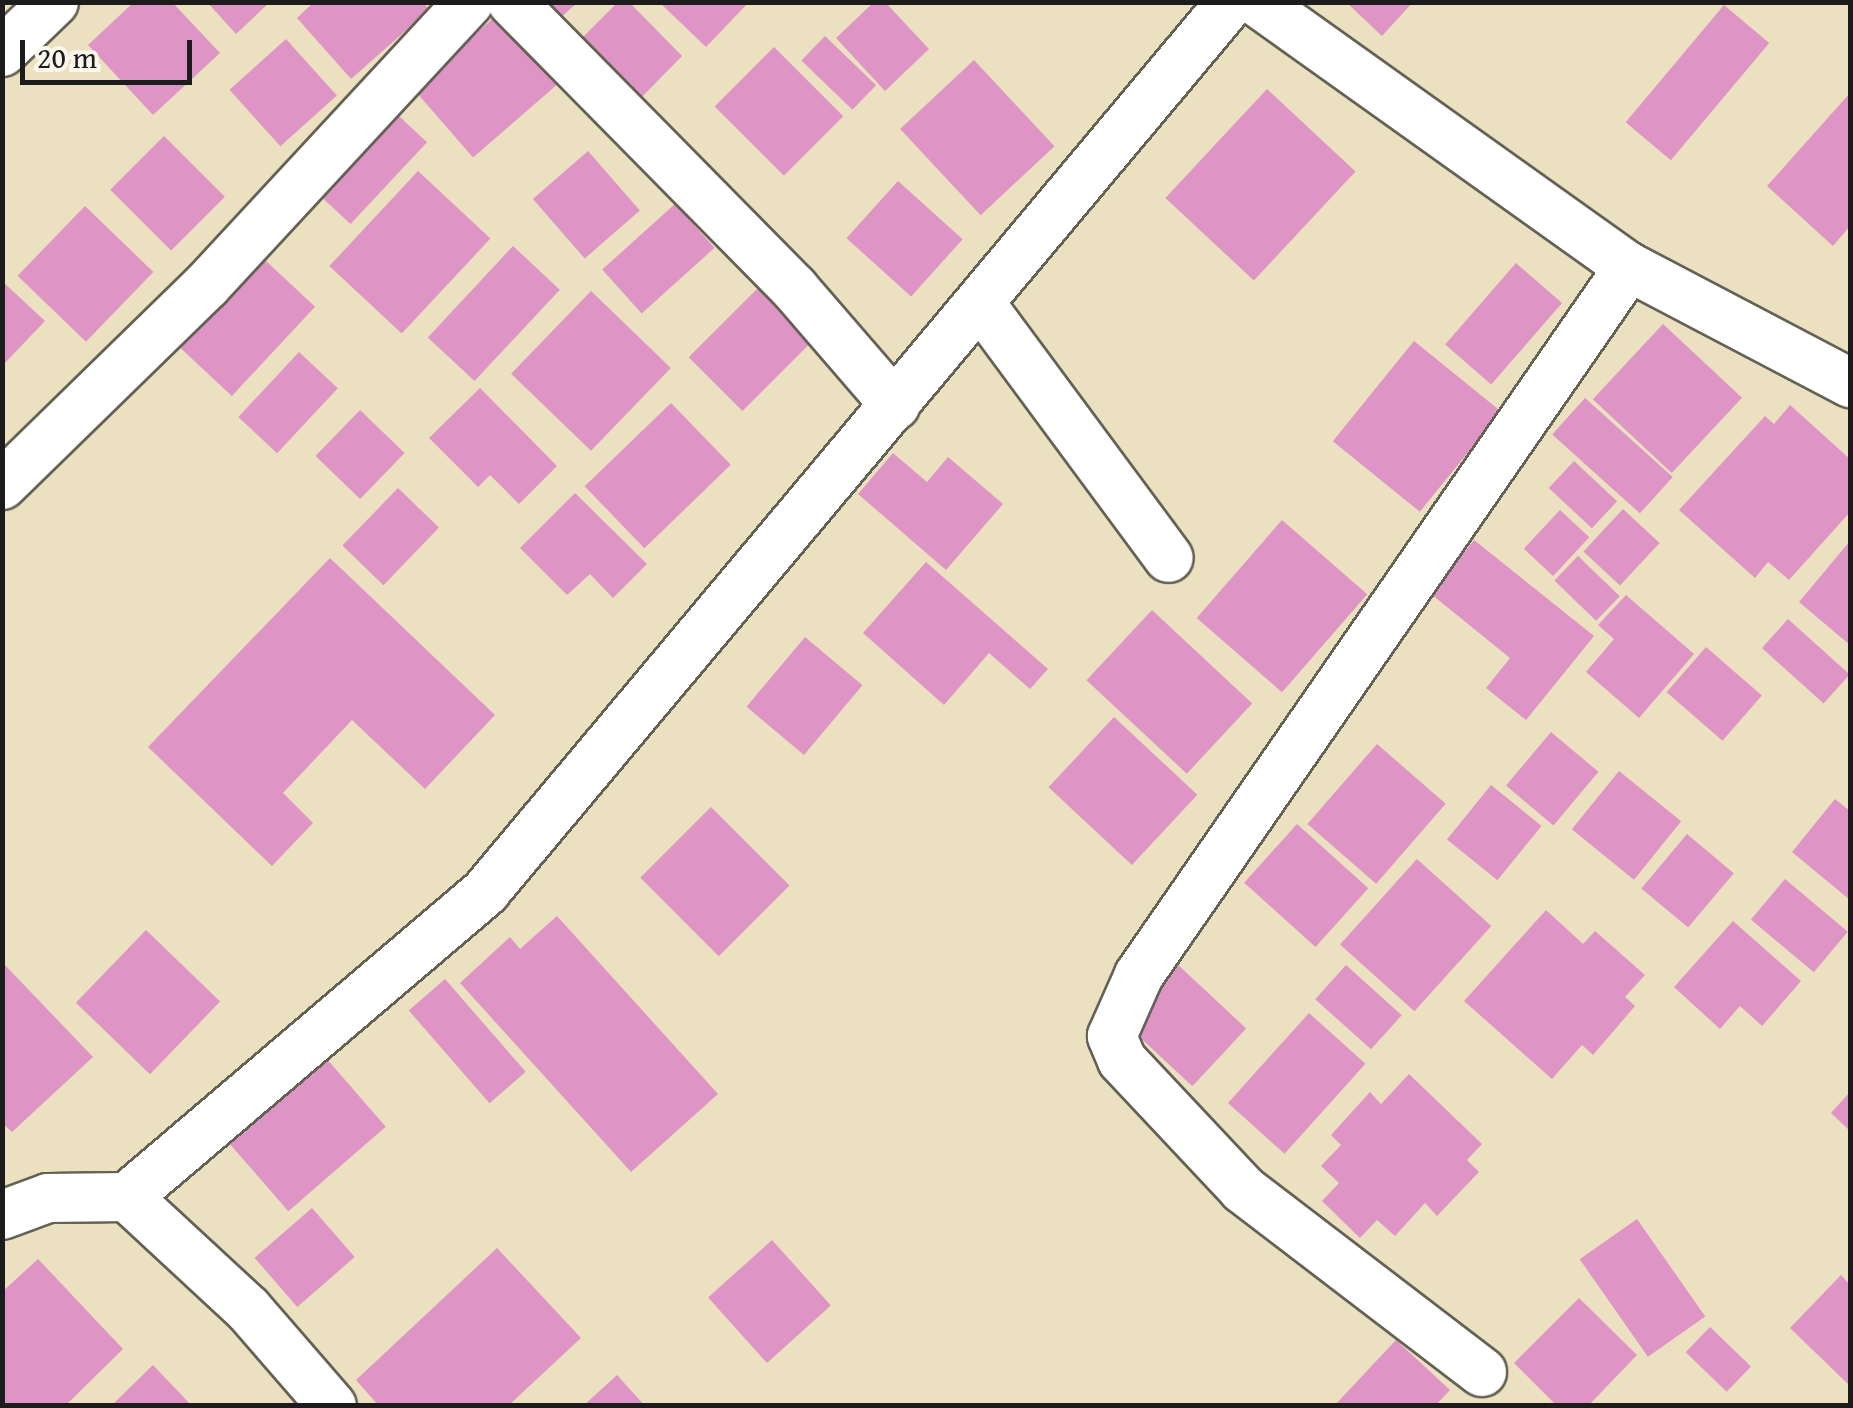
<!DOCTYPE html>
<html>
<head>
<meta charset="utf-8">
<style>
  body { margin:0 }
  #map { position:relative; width:1853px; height:1408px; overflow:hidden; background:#ebe1c0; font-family:"Gentium Book Plus",serif }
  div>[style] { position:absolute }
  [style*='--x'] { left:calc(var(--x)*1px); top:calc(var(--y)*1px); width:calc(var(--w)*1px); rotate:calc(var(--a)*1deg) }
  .building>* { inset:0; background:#de94c4; transform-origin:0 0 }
  .roads { filter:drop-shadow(2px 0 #646155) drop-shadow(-2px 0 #646155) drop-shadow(0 2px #646155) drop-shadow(0 -2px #646155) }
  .street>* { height:48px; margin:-24px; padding:0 24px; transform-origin:24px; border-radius:24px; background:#fff }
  span { translate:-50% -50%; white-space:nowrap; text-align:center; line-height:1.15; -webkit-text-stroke:8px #fbf7ec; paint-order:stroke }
  .frame { position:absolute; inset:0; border:5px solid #1c1c1c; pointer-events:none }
  .scale { position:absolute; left:20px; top:40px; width:172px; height:45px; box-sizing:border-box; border:5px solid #1c1c1c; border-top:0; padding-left:12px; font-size:30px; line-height:35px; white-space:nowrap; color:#1c1c1c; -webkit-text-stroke:8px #fbf7ec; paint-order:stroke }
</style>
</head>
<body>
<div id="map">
  <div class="building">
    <div style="clip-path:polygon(134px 2px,172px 2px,220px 53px,153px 115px,88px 45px)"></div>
    <div style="clip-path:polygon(207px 2px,270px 2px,236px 34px)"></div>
    <div style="clip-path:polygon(314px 2px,423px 2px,429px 10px,351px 79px,297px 18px)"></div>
    <div style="clip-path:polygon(527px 2px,578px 2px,549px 28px)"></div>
    <div style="clip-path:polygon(618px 2px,629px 2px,682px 56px,634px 105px,575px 45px)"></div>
    <div style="clip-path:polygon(659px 2px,749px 2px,706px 47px)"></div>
    <div style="clip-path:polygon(874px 2px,885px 2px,929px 49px,885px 91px,836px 38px)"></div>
    <div style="clip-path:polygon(1346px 2px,1413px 2px,1382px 36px)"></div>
    <div style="left:1724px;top:5px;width:59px;height:153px;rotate:40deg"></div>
    <div style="left:498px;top:14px;width:92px;height:113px;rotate:49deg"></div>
    <div style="left:825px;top:36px;width:71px;height:34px;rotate:44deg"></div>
    <div style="left:286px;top:39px;width:76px;height:76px;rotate:48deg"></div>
    <div style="left:774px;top:47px;width:98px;height:84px;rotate:45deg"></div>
    <div style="left:974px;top:60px;width:118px;height:101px;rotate:47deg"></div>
    <div style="left:1267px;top:89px;width:121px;height:149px;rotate:43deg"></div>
    <div style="clip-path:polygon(1850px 93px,1850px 226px,1833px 246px,1767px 186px)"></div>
    <div style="left:386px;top:104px;width:56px;height:112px;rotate:43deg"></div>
    <div style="left:164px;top:136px;width:86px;height:76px;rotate:45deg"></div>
    <div style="left:588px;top:151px;width:79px;height:73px;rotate:49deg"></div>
    <div style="left:418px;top:171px;width:99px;height:130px;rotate:43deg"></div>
    <div style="left:898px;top:181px;width:87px;height:77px;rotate:42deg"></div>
    <div style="left:675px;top:204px;width:59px;height:98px;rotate:48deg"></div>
    <div style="left:85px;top:206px;width:95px;height:97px;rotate:44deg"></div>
    <div style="left:250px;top:246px;width:89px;height:122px;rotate:43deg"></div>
    <div style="left:513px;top:246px;width:64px;height:125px;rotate:43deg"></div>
    <div style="left:1516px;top:263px;width:61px;height:108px;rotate:41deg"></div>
    <div style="clip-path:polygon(2px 281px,45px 321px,2px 366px)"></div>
    <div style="left:758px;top:288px;width:76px;height:98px;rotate:45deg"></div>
    <div style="left:591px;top:291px;width:111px;height:115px;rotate:44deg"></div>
    <div style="left:1663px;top:324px;width:108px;height:103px;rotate:43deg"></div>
    <div style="left:1414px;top:341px;width:112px;height:129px;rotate:39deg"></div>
    <div style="left:299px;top:352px;width:53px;height:89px;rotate:43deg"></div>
    <div style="clip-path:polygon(480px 388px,557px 466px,519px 504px,490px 475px,478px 487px,429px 438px)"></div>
    <div style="left:1585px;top:398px;width:118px;height:49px;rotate:42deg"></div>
    <div style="left:671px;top:403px;width:86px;height:120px;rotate:46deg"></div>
    <div style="clip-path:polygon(1790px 405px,1850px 459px,1850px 512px,1789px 580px,1768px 562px,1755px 578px,1679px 510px,1765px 416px,1774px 424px)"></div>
    <div style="left:360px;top:410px;width:62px;height:64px;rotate:44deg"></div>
    <div style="clip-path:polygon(893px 453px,927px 482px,948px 457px,1003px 504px,946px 570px,858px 494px)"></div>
    <div style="left:1574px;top:461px;width:59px;height:37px;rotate:43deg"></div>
    <div style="left:398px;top:488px;width:57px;height:80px;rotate:44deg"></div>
    <div style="clip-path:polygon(575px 493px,647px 564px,613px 598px,590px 574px,567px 595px,520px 548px)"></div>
    <div style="left:1623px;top:509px;width:50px;height:58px;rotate:43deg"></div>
    <div style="left:1560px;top:510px;width:40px;height:53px;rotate:43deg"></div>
    <div style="left:1282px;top:520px;width:113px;height:130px;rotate:41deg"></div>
    <div style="clip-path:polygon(1474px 540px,1594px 636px,1526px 720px,1486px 688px,1510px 658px,1431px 594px)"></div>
    <div style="clip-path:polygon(1850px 541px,1850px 645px,1799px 602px)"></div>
    <div style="left:1578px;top:556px;width:58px;height:34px;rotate:44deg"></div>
    <div style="clip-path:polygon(330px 558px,495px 715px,425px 789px,352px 720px,283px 793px,313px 823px,272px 866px,148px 747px)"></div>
    <div style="clip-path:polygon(926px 562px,1048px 669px,1030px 689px,989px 653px,944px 705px,863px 633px)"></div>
    <div style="clip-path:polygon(1626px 595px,1694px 654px,1639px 718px,1586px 672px,1614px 639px,1598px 625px)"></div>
    <div style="left:1152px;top:610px;width:137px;height:96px;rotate:43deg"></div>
    <div style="left:1788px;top:619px;width:83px;height:39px;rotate:42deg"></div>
    <div style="left:805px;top:637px;width:75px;height:91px;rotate:40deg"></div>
    <div style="left:1706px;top:647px;width:74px;height:60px;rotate:41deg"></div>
    <div style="left:1114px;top:717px;width:114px;height:96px;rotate:43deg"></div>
    <div style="left:1551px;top:732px;width:62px;height:70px;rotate:40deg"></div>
    <div style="left:1377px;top:744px;width:91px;height:106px;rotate:41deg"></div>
    <div style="left:1619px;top:771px;width:80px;height:75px;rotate:39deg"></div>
    <div style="left:1491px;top:785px;width:65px;height:70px;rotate:39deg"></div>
    <div style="clip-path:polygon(1835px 799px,1850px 811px,1850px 900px,1792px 852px)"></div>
    <div style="left:711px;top:807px;width:111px;height:100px;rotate:45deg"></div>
    <div style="left:1297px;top:824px;width:96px;height:79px;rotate:42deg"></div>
    <div style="left:1687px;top:834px;width:61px;height:71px;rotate:40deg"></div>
    <div style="left:1417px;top:859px;width:100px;height:115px;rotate:42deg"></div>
    <div style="left:1785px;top:879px;width:82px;height:53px;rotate:40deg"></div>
    <div style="clip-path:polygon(1546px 910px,1583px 944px,1595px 931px,1645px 975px,1625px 997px,1635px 1006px,1593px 1055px,1582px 1045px,1552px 1079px,1464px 1001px)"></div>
    <div style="clip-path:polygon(557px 916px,718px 1094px,631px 1172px,460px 983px,510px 937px,520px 949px)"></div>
    <div style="clip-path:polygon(1733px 921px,1801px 981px,1762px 1026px,1740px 1006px,1720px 1029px,1674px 987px)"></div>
    <div style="left:146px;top:930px;width:103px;height:101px;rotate:44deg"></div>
    <div style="clip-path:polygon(2px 962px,93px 1057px,12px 1132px,2px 1123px)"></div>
    <div style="left:1176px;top:963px;width:96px;height:79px;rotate:43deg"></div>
    <div style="left:1346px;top:965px;width:75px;height:46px;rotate:42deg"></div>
    <div style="left:445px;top:979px;width:123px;height:48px;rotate:49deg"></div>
    <div style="left:1309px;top:1013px;width:76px;height:121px;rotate:42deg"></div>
    <div style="left:326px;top:1058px;width:91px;height:129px;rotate:49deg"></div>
    <div style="clip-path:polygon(1409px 1074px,1482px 1144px,1467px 1160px,1479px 1172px,1437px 1216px,1425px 1203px,1395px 1236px,1377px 1220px,1360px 1238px,1322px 1201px,1339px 1183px,1321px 1166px,1341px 1145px,1331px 1135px,1370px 1092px,1381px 1104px)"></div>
    <div style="clip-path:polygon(1850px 1092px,1850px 1131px,1831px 1113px)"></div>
    <div style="left:312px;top:1208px;width:65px;height:76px;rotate:49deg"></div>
    <div style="left:1637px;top:1219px;width:119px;height:70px;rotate:55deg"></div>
    <div style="left:772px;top:1240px;width:88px;height:86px;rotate:48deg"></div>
    <div style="clip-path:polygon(497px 1248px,581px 1338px,508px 1406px,379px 1406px,356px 1380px)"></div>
    <div style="clip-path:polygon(38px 1259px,123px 1349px,65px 1406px,2px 1406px,2px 1292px)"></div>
    <div style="clip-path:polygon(1841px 1275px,1850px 1285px,1850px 1386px,1790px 1328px)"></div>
    <div style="clip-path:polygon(1579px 1298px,1637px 1355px,1588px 1406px,1557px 1406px,1514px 1363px)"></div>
    <div style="left:1710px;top:1327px;width:57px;height:35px;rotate:44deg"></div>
    <div style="clip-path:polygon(1396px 1340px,1450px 1390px,1435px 1406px,1334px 1406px)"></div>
    <div style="clip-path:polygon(153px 1365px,192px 1406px,111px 1406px)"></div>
    <div style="clip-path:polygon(617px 1375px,645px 1406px,583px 1406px)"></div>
  </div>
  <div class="roads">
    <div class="street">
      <div style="--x:512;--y:2;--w:402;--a:45.4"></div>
      <div style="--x:794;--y:288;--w:155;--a:49.2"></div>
      <div style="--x:1257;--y:2;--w:457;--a:35.5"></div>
      <div style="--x:1629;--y:267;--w:250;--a:27.7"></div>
      <div style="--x:2;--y:52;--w:72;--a:-43.9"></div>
      <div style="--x:980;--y:303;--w:317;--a:53.5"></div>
      <div style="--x:2;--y:485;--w:286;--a:-44.3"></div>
      <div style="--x:207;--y:285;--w:386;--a:-47.2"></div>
      <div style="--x:127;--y:1197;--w:472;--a:-40.4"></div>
      <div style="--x:486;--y:891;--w:1160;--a:-50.04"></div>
      <div style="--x:2;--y:1215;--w:49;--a:-20.3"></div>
      <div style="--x:48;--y:1198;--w:79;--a:-0.7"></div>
      <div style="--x:127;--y:1197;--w:165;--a:42.8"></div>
      <div style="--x:248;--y:1309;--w:128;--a:49.1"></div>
      <div style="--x:1482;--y:1372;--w:301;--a:-142.6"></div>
      <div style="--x:1243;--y:1189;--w:177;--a:-133.2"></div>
      <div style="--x:1122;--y:1060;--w:26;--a:-113"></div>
      <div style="--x:1112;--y:1036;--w:67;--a:-66.1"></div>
      <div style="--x:1139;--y:975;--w:861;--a:-55.31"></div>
    </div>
  </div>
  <div class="frame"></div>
  <div class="scale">20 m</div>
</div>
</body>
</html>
